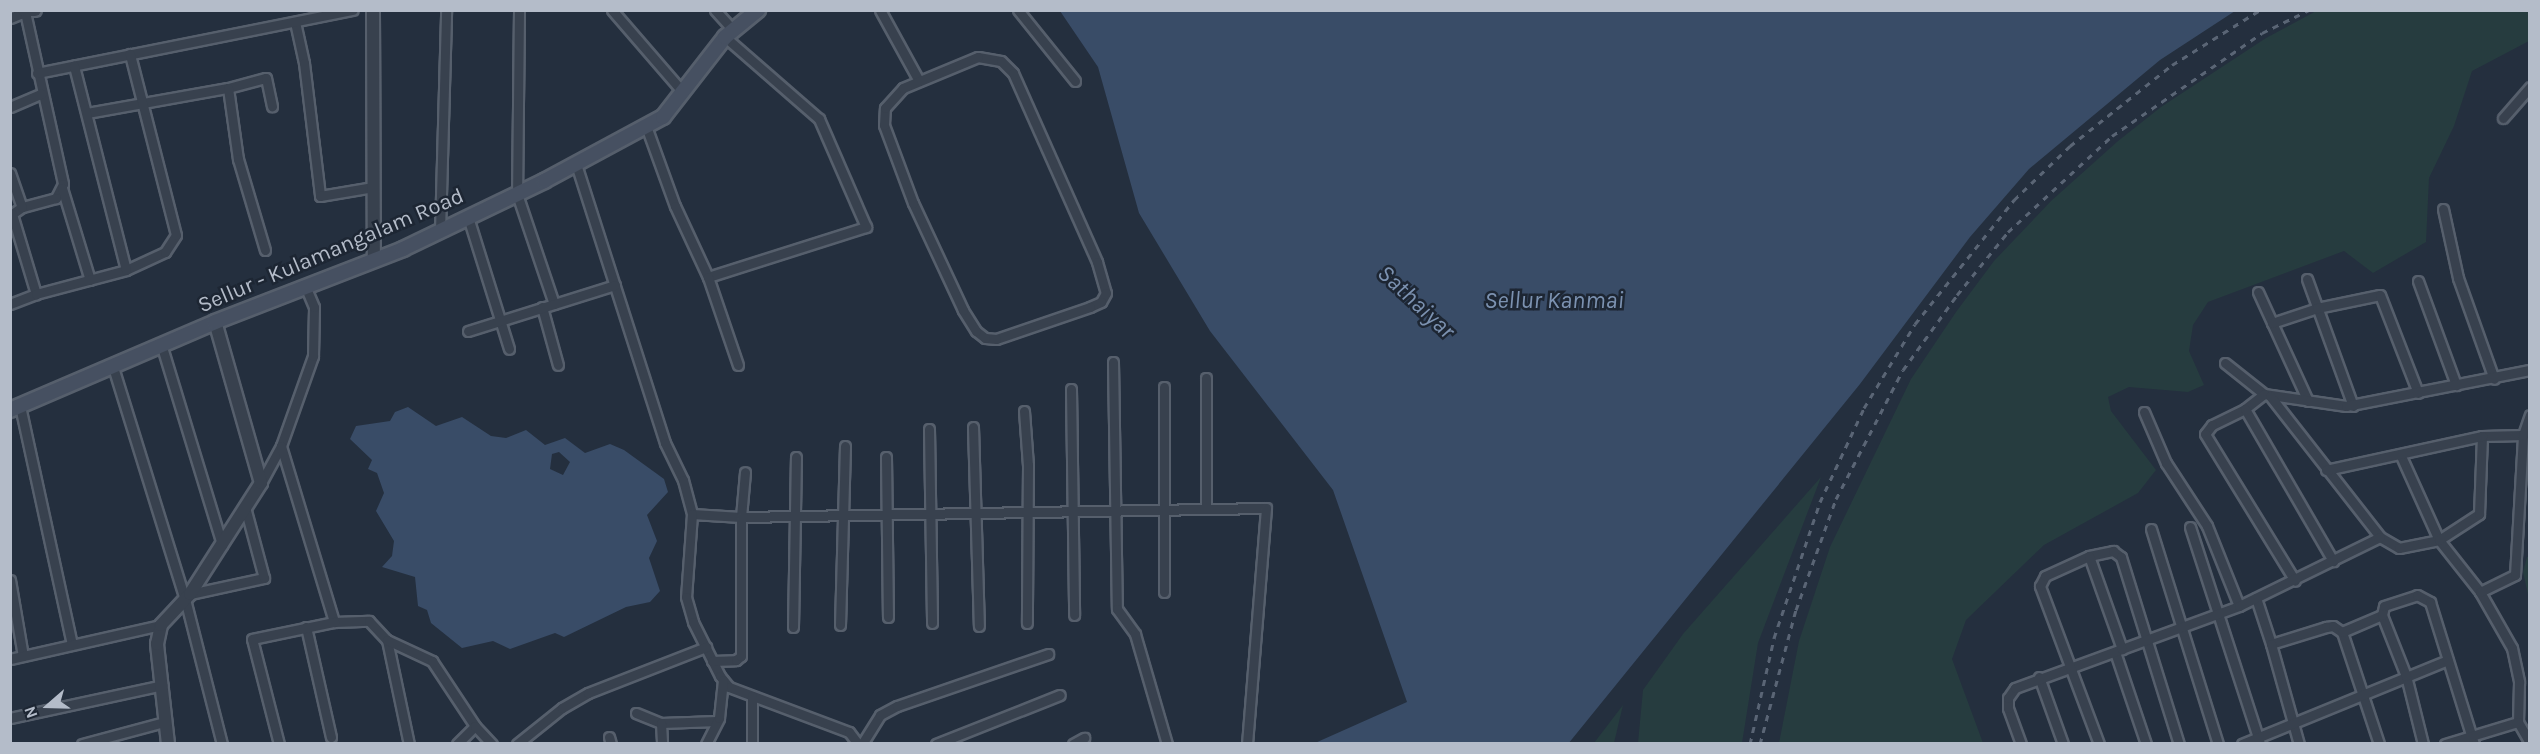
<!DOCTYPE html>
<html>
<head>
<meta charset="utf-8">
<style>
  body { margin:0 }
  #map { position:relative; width:2540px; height:754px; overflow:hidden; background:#242f3e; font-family:Karla,sans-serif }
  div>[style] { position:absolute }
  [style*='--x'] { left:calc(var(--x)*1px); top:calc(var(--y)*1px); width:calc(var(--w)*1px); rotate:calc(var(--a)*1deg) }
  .green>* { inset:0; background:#263c3f }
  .water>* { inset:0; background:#394c67 }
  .roads { filter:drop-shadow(2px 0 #565f6c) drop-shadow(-2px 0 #565f6c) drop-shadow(0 2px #565f6c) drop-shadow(0 -2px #565f6c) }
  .minor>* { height:9px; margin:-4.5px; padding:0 4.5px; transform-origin:4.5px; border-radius:4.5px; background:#38414e }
  .tertiary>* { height:12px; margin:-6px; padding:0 6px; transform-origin:6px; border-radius:6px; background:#38414e }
  .secondary>* { height:14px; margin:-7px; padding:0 7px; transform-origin:7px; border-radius:7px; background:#465061 }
  .rail>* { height:3px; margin-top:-1.5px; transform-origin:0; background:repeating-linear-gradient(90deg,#5a6575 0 6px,transparent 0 12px) }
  span { translate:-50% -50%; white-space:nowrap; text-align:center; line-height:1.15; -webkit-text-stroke:5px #1d2633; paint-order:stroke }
  .street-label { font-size:22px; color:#b4bcc9 }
  .water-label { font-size:24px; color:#7c92b1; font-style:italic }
  .frame { position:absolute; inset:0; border:12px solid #b4bcc9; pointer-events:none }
  .north { position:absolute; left:18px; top:676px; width:60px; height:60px; -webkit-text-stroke:4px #1d2633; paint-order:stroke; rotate:250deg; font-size:16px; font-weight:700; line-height:24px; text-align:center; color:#b4bcc9 }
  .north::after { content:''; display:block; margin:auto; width:21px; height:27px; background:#b4bcc9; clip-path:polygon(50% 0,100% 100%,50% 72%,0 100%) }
</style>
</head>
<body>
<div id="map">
  <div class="green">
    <div style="clip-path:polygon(2318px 10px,2529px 11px,2529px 41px,2472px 71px,2454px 126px,2429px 178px,2426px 242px,2373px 273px,2344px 251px,2208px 302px,2193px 325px,2189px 351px,2204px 385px,2188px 392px,2129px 387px,2108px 397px,2111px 411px,2156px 470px,2138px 493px,2044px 545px,1966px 620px,1952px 659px,1983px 743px,1779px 743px,1799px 641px,1830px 547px,1911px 379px,1956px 312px,1994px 261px,2051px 201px,2118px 141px,2161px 107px,2266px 38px)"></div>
    <div style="clip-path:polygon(1821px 477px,1758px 643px,1742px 743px,1638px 743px,1643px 690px,1683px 634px)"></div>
    <div style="clip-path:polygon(2527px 557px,2529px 557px,2529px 599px,2523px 572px)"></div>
    <div style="clip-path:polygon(1623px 705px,1614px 743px,1594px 743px)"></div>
  </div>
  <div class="water">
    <div style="clip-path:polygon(1060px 11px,2235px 11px,2160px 60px,2029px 169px,1970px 237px,1860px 384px,1568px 744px,1315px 743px,1407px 702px,1333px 490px,1210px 331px,1139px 213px,1098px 67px)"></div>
    <div style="clip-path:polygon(evenodd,408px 407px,436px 426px,462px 417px,491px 436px,506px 438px,526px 430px,545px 445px,565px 438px,585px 453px,610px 444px,624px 450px,664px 479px,668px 492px,647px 515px,657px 541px,649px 558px,660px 591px,650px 602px,626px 607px,564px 637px,555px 633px,510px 649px,493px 641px,462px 648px,431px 623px,427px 610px,418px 606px,415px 577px,382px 567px,392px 556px,394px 541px,376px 511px,384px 493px,377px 473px,368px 469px,372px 460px,350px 439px,356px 426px,390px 421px,395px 412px,408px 407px,559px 452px,570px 462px,563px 475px,550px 469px,552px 454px,559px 452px)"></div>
  </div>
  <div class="roads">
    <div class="minor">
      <div style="--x:519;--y:10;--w:184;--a:90.6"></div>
      <div style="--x:517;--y:194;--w:116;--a:71.4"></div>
      <div style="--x:612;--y:10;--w:107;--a:49.2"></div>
      <div style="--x:715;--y:10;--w:28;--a:48"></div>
      <div style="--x:880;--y:10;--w:81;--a:61.2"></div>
      <div style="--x:1018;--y:10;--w:91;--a:51.2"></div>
      <div style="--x:10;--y:18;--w:16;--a:-22"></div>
      <div style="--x:25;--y:12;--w:176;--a:77.5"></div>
      <div style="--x:63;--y:184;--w:16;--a:117"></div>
      <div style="--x:56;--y:198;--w:35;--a:165"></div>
      <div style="--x:22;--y:207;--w:12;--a:145"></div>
      <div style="--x:12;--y:214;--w:84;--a:73.3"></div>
      <div style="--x:36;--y:294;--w:28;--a:159"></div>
      <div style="--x:295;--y:22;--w:42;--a:77.6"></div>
      <div style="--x:304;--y:63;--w:134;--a:83.1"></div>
      <div style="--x:320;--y:196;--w:54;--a:-9.6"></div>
      <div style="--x:978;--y:57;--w:23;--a:10"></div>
      <div style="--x:1001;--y:61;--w:17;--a:45"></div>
      <div style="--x:1013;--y:73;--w:207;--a:66"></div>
      <div style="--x:1097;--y:262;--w:32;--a:74"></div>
      <div style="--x:1106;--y:293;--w:10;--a:119"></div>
      <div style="--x:1101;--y:302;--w:12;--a:156"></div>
      <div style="--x:1090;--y:307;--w:99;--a:161.2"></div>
      <div style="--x:996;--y:339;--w:11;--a:-175"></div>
      <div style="--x:985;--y:338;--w:11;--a:-142"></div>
      <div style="--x:976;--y:331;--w:25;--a:-122"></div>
      <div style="--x:963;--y:310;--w:118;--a:-115"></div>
      <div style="--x:913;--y:203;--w:83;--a:-110.4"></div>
      <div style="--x:884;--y:125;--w:17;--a:-87"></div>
      <div style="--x:885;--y:108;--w:27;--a:-48"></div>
      <div style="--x:903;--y:88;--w:81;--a:-22.5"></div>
      <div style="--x:37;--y:73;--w:322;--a:-11.3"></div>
      <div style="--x:228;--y:88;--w:39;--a:-15"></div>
      <div style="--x:266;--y:78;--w:29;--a:78"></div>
      <div style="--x:10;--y:107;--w:34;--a:-23"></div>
      <div style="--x:87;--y:113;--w:143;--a:-10.1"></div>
      <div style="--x:228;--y:88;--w:72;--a:82"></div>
      <div style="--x:238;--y:159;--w:95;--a:73.5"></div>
      <div style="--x:2503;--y:118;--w:41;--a:-48.9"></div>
      <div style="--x:646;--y:126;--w:85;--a:70.1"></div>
      <div style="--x:675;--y:206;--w:78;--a:65.1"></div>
      <div style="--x:708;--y:277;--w:166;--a:-17.6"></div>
      <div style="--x:866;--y:227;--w:118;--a:-113.5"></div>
      <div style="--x:819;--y:119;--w:125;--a:-138.9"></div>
      <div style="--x:576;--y:164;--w:293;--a:72.3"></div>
      <div style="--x:665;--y:443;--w:41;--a:64.1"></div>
      <div style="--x:683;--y:480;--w:35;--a:75"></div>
      <div style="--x:692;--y:514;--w:49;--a:3.5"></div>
      <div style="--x:741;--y:517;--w:45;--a:-84.9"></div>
      <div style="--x:10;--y:173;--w:36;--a:71"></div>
      <div style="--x:62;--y:188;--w:96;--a:73.1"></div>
      <div style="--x:2443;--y:209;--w:71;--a:77.7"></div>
      <div style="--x:2458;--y:278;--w:107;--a:70.4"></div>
      <div style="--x:468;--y:217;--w:138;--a:72.7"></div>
      <div style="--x:440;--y:231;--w:221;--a:-88.4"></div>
      <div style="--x:126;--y:270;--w:43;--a:-24.8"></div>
      <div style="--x:165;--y:252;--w:20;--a:-57"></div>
      <div style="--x:176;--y:235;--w:187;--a:-104.3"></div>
      <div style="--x:708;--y:277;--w:93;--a:71.2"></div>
      <div style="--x:2307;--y:279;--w:135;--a:70.1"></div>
      <div style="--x:2418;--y:281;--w:111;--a:69.9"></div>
      <div style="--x:2258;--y:292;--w:120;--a:65.4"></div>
      <div style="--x:36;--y:294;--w:93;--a:-14.9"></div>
      <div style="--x:126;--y:270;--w:211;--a:-104.3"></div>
      <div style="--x:542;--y:307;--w:60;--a:74.6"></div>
      <div style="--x:2272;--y:323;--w:47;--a:-18.4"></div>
      <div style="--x:2317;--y:308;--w:64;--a:-11.7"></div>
      <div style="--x:2380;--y:295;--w:105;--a:68.8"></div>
      <div style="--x:468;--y:331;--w:154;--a:-17.4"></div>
      <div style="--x:162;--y:347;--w:207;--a:73.1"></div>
      <div style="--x:1113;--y:362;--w:247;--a:89.1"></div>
      <div style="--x:1117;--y:609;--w:31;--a:54"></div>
      <div style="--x:1135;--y:634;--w:115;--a:73.8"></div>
      <div style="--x:2225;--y:363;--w:50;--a:38.5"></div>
      <div style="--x:2264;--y:394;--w:83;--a:8.3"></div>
      <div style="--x:2346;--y:406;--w:187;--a:-11.1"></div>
      <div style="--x:113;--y:367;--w:243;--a:72.8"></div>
      <div style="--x:185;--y:599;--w:150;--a:75.7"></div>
      <div style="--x:1206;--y:378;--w:131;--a:90"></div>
      <div style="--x:1164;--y:387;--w:205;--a:90"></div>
      <div style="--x:1071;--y:389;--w:226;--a:89.2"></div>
      <div style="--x:2264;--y:394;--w:24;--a:142"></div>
      <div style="--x:2245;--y:409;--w:37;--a:154"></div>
      <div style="--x:2212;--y:425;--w:11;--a:128"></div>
      <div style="--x:2205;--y:434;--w:172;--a:58.5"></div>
      <div style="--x:2270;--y:396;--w:179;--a:52"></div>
      <div style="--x:2380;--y:537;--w:22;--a:30"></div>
      <div style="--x:2399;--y:548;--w:41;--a:-11.3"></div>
      <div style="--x:2439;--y:540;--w:66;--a:51.7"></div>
      <div style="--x:2480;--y:592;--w:64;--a:60.3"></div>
      <div style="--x:2512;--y:648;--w:35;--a:78"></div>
      <div style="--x:2519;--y:682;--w:40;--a:91.4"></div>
      <div style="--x:2518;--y:722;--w:24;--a:60"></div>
      <div style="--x:20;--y:406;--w:244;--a:77.7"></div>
      <div style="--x:2245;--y:409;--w:176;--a:59.9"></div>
      <div style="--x:1024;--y:411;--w:54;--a:85.8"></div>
      <div style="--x:1028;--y:465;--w:158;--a:90.4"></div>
      <div style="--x:2144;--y:412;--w:56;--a:66.7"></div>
      <div style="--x:2166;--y:463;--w:75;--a:56.9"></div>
      <div style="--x:2207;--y:526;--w:86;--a:68.2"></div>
      <div style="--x:973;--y:427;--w:199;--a:88.3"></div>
      <div style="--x:929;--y:429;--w:194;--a:89.1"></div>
      <div style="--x:281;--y:446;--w:96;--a:-70.4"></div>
      <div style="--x:313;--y:356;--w:49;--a:-88.8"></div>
      <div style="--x:314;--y:307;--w:23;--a:-113"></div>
      <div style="--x:2401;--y:456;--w:92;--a:65.7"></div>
      <div style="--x:2439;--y:540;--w:48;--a:-33"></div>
      <div style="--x:2479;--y:514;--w:78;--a:-87.8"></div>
      <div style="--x:2482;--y:436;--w:41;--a:-1.4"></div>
      <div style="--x:886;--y:457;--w:160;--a:89.3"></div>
      <div style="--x:2326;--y:470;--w:160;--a:-12.3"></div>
      <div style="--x:261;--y:483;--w:42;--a:-61.6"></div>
      <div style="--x:281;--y:446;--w:184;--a:73.2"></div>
      <div style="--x:334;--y:622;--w:35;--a:-2"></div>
      <div style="--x:369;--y:621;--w:26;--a:47"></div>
      <div style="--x:387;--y:640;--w:106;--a:78.1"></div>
      <div style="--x:692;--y:514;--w:83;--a:94.1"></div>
      <div style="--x:686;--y:597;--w:26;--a:74"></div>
      <div style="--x:693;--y:622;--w:60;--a:63.4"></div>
      <div style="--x:720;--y:676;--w:14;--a:51"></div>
      <div style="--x:729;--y:687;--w:128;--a:20.6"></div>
      <div style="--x:849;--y:732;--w:15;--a:53"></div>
      <div style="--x:2190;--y:527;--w:228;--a:72.1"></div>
      <div style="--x:2151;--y:529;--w:225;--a:72.7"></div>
      <div style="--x:2089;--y:556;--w:25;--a:-12"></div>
      <div style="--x:2113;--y:551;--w:10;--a:37"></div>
      <div style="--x:2121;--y:557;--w:196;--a:72.8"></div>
      <div style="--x:10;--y:580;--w:77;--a:80.3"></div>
      <div style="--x:2480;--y:592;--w:39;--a:-26"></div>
      <div style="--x:2515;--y:575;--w:140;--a:-86.7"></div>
      <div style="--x:2523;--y:435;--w:21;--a:-71"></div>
      <div style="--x:190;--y:594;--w:76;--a:-12.2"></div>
      <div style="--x:264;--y:578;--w:73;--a:-105"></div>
      <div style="--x:2256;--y:598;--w:48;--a:71.9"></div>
      <div style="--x:2271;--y:644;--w:58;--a:-17.2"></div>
      <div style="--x:2326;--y:627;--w:7;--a:-8"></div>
      <div style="--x:2333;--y:626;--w:11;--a:34"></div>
      <div style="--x:2342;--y:632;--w:118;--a:71.7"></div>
      <div style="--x:840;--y:625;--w:179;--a:-88.4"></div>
      <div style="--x:306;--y:627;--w:113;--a:77.2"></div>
      <div style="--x:793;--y:627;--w:170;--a:-89"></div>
      <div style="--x:2342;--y:632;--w:43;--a:-23"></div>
      <div style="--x:387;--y:640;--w:50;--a:25"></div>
      <div style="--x:432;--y:661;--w:78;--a:56.5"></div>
      <div style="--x:2271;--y:644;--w:104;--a:74.4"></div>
      <div style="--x:2115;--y:652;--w:97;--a:71.4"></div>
      <div style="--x:10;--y:659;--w:155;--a:-12.7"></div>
      <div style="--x:712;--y:661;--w:24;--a:-2"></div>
      <div style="--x:736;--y:660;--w:6;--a:-39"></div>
      <div style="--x:741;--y:656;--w:139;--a:-90"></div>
      <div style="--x:741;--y:517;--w:525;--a:-0.98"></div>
      <div style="--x:1266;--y:508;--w:237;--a:94.6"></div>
      <div style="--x:2039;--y:677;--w:71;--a:70.3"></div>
      <div style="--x:636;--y:713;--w:27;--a:22"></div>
      <div style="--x:661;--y:723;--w:56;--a:-2"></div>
      <div style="--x:10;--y:718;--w:156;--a:-12.2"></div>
      <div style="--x:661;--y:723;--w:21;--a:87"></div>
      <div style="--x:609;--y:737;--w:7;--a:74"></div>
      <div style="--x:82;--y:744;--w:85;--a:-15"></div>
      <div style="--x:279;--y:744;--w:108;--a:-104.4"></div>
      <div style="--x:252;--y:639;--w:84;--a:-11.7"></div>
      <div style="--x:457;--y:744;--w:25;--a:-45"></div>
      <div style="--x:475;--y:726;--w:25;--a:47"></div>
      <div style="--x:517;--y:744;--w:58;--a:-38.7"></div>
      <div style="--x:562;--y:708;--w:30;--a:-30"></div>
      <div style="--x:588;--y:693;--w:127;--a:-21.3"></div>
      <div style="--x:706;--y:744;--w:29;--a:-63"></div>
      <div style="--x:719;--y:718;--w:38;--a:-84"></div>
      <div style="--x:752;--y:744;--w:48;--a:-90"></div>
      <div style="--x:862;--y:744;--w:34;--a:-58"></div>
      <div style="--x:880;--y:715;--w:19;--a:-28"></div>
      <div style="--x:897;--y:706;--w:160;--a:-19"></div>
      <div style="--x:936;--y:744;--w:133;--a:-21.6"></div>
      <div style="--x:1073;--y:744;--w:13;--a:-29"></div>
      <div style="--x:2021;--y:744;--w:38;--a:-110"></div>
      <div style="--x:2008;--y:708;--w:10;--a:-90"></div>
      <div style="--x:2008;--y:698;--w:12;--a:-55"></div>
      <div style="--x:2015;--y:688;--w:239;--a:-20.1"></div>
      <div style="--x:2239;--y:606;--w:157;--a:-26.1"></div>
      <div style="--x:2099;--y:744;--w:169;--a:-110.5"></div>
      <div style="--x:2040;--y:586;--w:11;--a:-63"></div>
      <div style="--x:2045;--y:576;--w:48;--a:-24.4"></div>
      <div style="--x:2089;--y:556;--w:99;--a:70.5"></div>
      <div style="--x:2242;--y:744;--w:222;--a:-22.2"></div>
      <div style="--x:2423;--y:744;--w:70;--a:-104"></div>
      <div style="--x:2406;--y:676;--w:66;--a:-111.5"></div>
      <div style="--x:2382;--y:615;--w:9;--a:-77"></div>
      <div style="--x:2384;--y:606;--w:35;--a:-18"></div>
      <div style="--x:2417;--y:595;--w:15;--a:28"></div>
      <div style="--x:2430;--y:602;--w:149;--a:72.8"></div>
      <div style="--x:2445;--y:744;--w:76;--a:-16.8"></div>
    </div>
    <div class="tertiary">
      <div style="--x:24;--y:10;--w:11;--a:0"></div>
      <div style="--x:373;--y:10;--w:250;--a:89.8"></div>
      <div style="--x:168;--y:744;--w:101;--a:-96.3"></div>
      <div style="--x:157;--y:644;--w:19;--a:-78"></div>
      <div style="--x:161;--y:625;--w:42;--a:-46.9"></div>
      <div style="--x:190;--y:594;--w:132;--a:-57.4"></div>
      <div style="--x:261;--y:483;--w:167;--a:-105.9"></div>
    </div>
    <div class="secondary">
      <div style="--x:10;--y:410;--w:223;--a:-23.2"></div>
      <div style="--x:215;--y:322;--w:202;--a:-21.2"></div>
      <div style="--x:403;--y:249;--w:157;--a:-25.7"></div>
      <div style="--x:544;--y:181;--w:135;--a:-28.3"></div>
      <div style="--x:663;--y:117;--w:101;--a:-52.2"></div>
      <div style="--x:725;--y:37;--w:43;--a:-39.3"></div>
    </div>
  </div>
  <div class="rail">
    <div style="--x:1750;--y:744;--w:109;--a:-77.2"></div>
    <div style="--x:1774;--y:638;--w:144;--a:-71.3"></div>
    <div style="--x:1820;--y:502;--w:104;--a:-64.9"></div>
    <div style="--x:1864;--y:408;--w:98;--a:-58.7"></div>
    <div style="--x:1915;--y:324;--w:159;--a:-51.4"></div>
    <div style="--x:2014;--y:200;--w:78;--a:-44"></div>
    <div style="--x:2070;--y:146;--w:130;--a:-38.5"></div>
    <div style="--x:2172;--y:65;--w:104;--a:-32"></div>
    <div style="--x:1760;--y:744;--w:139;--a:-75"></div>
    <div style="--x:1796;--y:610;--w:118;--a:-70.2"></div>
    <div style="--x:1836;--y:499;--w:145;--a:-62.6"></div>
    <div style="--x:1903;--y:370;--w:92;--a:-54.2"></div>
    <div style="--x:1957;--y:295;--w:81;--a:-51"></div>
    <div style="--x:2008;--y:232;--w:142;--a:-42.7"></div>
    <div style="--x:2112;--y:136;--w:182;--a:-34.5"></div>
    <div style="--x:2262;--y:33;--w:52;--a:-26.1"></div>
  </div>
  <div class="street-label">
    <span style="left:331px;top:251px;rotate:-23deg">Sellur - Kulamangalam Road</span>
  </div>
  <div class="water-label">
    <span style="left:1554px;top:301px">Sellur Kanmai</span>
    <span style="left:1416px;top:302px;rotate:43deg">Sathaiyar</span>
  </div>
  <div class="frame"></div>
  <div class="north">N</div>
</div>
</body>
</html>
